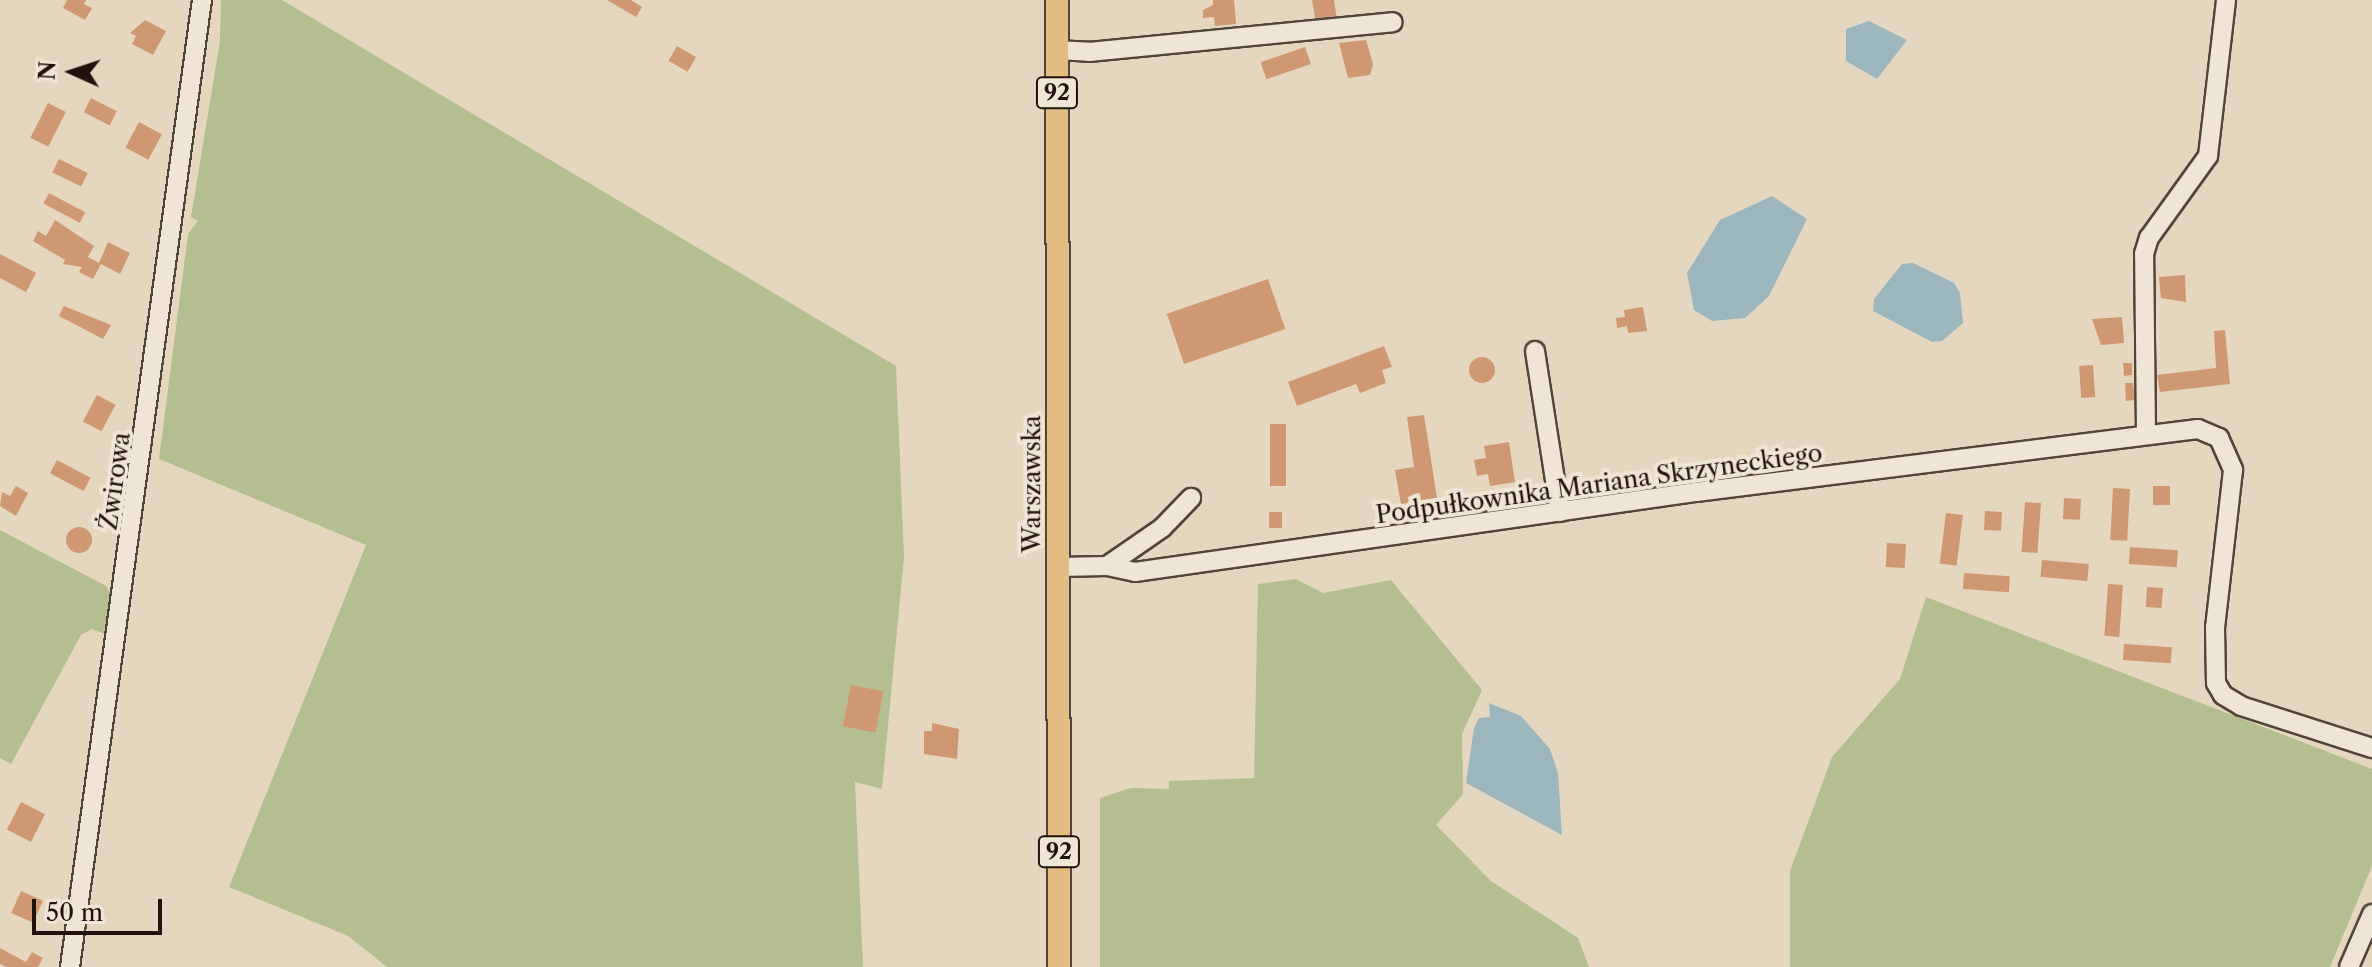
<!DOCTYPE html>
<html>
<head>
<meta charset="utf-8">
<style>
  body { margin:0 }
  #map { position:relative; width:2372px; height:967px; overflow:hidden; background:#e5d7bf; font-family:"Libre Caslon Text",serif }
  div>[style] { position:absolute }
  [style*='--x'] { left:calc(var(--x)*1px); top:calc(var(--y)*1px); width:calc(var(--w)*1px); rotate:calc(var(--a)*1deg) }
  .green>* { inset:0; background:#b5be91 }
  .water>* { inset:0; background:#9bb7bd }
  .building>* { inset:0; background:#cf9873; transform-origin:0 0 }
  .round { border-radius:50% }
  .roads { filter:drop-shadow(2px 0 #51443a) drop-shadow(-2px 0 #51443a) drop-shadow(0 2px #51443a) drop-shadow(0 -2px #51443a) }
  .minor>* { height:18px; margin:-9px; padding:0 9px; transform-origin:9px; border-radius:9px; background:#eee5d5 }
  .major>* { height:22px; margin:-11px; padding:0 11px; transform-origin:11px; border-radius:11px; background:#e2bc80 }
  span { translate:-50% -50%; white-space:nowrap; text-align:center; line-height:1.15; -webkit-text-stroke:8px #eee5d5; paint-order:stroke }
  .shield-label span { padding:2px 6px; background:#eee5d5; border:2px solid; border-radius:6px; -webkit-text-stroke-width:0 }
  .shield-label { font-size:22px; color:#20130d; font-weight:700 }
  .street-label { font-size:24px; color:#20130d }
  .north { position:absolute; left:32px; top:32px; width:80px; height:80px; -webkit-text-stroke:6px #eee5d5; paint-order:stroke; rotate:273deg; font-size:22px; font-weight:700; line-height:32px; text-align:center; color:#20130d }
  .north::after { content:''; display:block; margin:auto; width:28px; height:36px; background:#20130d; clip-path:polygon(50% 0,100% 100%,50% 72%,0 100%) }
  .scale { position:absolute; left:32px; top:899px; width:130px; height:36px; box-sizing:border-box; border:4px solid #20130d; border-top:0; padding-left:10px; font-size:24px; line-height:28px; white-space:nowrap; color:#20130d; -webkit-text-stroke:6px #eee5d5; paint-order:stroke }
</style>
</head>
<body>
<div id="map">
  <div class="green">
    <div style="clip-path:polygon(221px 0,282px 0,896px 366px,904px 557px,882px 789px,855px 782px,863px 967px,387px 967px,348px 936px,229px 887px,366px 545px,159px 459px,188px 234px,198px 221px,191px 217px,220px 41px)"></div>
    <div style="clip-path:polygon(0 530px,106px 586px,113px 598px,107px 635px,92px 629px,81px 635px,11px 764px,0 758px)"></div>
    <div style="clip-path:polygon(1296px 579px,1323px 593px,1391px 580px,1482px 690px,1462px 734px,1463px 794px,1436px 825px,1491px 881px,1578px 938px,1589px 967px,1100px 967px,1100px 798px,1131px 788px,1169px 789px,1169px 781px,1254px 778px,1258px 584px)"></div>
    <div style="clip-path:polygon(1926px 597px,2372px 769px,2372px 866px,2330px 967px,1790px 967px,1790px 871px,1832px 757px,1900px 679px)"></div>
  </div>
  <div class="water">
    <div style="clip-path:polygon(1869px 21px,1907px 40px,1877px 79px,1846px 61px,1846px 29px)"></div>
    <div style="clip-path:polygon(1772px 196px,1807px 219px,1769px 296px,1745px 318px,1712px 321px,1694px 310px,1687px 273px,1720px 220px)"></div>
    <div style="clip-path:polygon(1913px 263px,1954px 283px,1960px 293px,1963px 323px,1942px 341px,1932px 342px,1873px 311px,1874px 299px,1902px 264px)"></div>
    <div style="clip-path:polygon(1489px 703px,1521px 716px,1550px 749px,1558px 773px,1562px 835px,1466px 783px,1474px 728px,1479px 718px,1490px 717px)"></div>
  </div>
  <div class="building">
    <div style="clip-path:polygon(67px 0,86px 0,84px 4px,92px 8px,85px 20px,63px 8px)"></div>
    <div style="clip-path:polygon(607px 0,631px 0,642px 7px,636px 17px)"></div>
    <div style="clip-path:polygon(1213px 0,1234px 0,1236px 24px,1215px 26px,1214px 17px,1203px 18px,1203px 10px,1213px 5px)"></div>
    <div style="clip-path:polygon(1312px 0,1334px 0,1337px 20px,1316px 23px)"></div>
    <div style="clip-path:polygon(145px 20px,166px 31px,153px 55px,132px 44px,136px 36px,130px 33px)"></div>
    <div style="clip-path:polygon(1366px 40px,1373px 64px,1370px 75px,1348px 78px,1339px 43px)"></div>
    <div style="left:677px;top:46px;width:22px;height:17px;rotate:30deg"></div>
    <div style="left:1305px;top:47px;width:18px;height:47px;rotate:71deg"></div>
    <div style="left:91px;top:98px;width:29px;height:16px;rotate:27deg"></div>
    <div style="left:48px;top:103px;width:20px;height:39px;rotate:27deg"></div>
    <div style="left:139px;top:122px;width:26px;height:29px;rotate:28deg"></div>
    <div style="left:59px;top:159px;width:32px;height:15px;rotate:26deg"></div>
    <div style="left:49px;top:193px;width:41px;height:12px;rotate:28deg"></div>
    <div style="clip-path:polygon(55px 220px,94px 246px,88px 257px,99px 263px,108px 242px,130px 253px,120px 274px,101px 264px,93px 279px,79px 272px,82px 267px,63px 264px,65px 260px,33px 241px,38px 231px,46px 236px)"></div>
    <div style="clip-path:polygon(0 254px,36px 273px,26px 292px,0 278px)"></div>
    <div style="clip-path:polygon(2185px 275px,2186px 302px,2161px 298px,2159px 277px)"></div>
    <div style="left:1268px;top:279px;width:53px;height:107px;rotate:71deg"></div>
    <div style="clip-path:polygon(64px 306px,111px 325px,103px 339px,59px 316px)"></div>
    <div style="clip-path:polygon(1643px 307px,1647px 331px,1628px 333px,1627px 326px,1617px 328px,1616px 318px,1625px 317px,1624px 310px)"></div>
    <div style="clip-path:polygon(2122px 317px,2124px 343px,2101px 345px,2092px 319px)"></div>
    <div style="clip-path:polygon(2225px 330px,2230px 384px,2160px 392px,2157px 375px,2216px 368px,2214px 331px)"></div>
    <div style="clip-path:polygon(1384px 346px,1392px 367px,1382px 370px,1386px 383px,1360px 393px,1356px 384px,1297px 406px,1288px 382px)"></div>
    <div class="round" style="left:1469px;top:357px;width:26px;height:26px"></div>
    <div style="clip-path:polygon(2123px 363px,2132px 363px,2132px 375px,2124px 376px)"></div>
    <div style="left:2093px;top:365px;width:32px;height:14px;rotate:86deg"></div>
    <div style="clip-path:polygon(2125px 383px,2133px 383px,2135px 400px,2126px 401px)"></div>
    <div style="left:97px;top:395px;width:21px;height:30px;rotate:28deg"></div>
    <div style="clip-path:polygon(1424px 415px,1437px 498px,1401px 504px,1395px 470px,1414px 467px,1407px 417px)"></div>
    <div style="left:1270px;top:424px;width:16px;height:62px"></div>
    <div style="clip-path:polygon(1509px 442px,1515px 482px,1490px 486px,1488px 474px,1477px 476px,1474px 460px,1486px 458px,1484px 446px)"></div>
    <div style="left:57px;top:460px;width:38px;height:15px;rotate:28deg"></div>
    <div style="clip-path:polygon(16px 486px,28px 493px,16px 516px,0 506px,2px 492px,10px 496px)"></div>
    <div style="left:2153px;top:486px;width:17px;height:19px"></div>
    <div style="left:2113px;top:488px;width:17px;height:52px;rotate:3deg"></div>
    <div style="left:2064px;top:498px;width:17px;height:21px;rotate:3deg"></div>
    <div style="left:2025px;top:502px;width:16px;height:50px;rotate:4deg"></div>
    <div style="left:1985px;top:511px;width:17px;height:19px;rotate:3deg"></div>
    <div style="left:1269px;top:512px;width:13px;height:16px"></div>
    <div style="left:1946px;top:513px;width:17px;height:51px;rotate:7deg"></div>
    <div class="round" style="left:66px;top:527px;width:26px;height:26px"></div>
    <div style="left:1887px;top:543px;width:19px;height:24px;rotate:3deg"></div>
    <div style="left:2130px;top:547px;width:48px;height:17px;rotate:4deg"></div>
    <div style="left:2042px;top:560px;width:47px;height:17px;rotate:5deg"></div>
    <div style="left:1964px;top:573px;width:46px;height:16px;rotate:4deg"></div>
    <div style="left:2108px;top:584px;width:15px;height:52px;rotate:4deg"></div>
    <div style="left:2147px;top:587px;width:16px;height:20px;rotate:4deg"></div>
    <div style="left:2124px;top:644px;width:48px;height:16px;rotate:4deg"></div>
    <div style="left:851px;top:685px;width:33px;height:42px;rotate:11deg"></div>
    <div style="clip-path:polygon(932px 723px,959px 729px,957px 759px,924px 754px,924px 731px,932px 731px)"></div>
    <div style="left:21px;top:802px;width:27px;height:31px;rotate:27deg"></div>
    <div style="left:21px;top:891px;width:24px;height:24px;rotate:24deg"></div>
    <div style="clip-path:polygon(0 948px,26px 962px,32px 952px,43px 958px,38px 967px,7px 967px,0 964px)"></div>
  </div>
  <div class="roads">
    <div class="minor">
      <div style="--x:1056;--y:50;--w:33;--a:3"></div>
      <div style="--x:1089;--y:52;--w:305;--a:-5.6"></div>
      <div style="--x:1535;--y:351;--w:163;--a:81.2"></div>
      <div style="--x:2146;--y:433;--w:179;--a:-90.6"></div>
      <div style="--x:2144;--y:254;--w:17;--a:-73"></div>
      <div style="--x:2149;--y:238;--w:101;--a:-54.3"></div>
      <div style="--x:2208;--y:156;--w:157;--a:-83.4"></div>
      <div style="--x:1107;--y:566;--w:67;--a:-34.6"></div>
      <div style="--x:1162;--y:528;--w:42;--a:-46"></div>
      <div style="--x:1058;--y:567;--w:49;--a:-1.2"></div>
      <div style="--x:1107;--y:566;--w:29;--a:12"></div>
      <div style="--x:1135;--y:572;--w:567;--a:-8.12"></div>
      <div style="--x:1696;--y:492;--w:506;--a:-7.15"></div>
      <div style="--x:2198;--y:429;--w:23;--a:23"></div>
      <div style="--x:2219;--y:438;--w:35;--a:66"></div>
      <div style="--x:2233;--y:470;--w:158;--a:96.5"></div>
      <div style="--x:2215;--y:627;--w:56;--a:89"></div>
      <div style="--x:2216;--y:683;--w:14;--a:60"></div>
      <div style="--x:2223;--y:695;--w:21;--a:31"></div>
      <div style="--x:2241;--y:706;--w:138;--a:17.8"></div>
      <div style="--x:70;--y:967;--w:976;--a:-82.23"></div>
      <div style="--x:2349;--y:967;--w:58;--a:-66.5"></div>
    </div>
    <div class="major">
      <div style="--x:1057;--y:0;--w:967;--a:89.88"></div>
    </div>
  </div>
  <div class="shield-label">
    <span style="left:1057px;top:93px">92</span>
    <span style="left:1059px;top:852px">92</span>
  </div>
  <div class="street-label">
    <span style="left:115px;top:481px;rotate:-82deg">Żwirowa</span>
    <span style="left:1032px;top:484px;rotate:-90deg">Warszawska</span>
    <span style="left:1599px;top:484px;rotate:-8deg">Podpułkownika Mariana Skrzyneckiego</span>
  </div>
  <div class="north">N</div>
  <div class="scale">50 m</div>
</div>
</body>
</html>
